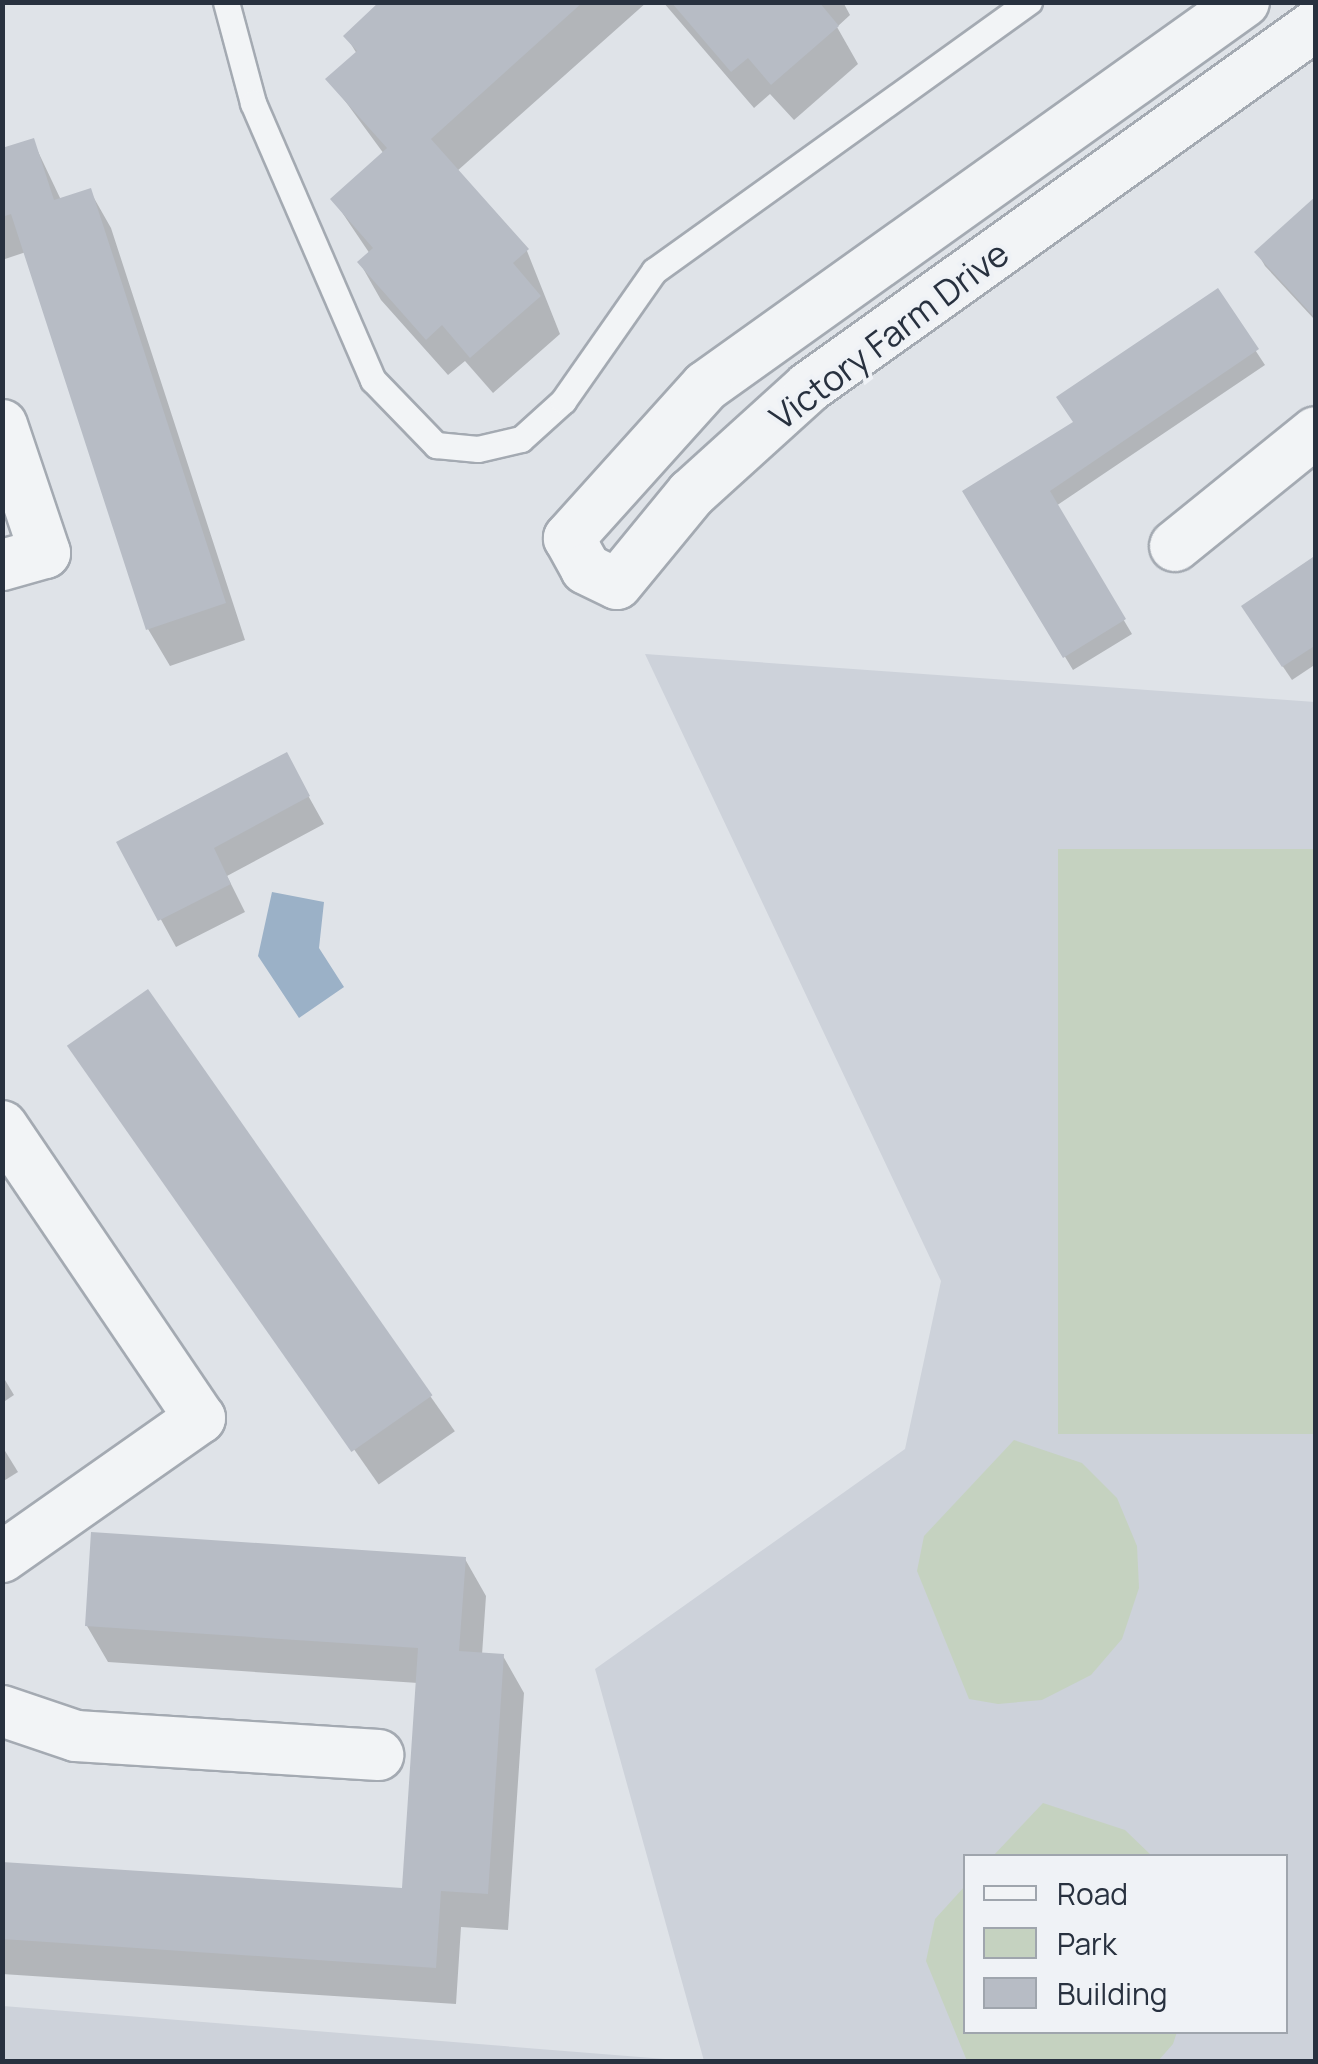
<!DOCTYPE html>
<html>
<head>
<meta charset="utf-8">
<style>
  body { margin:0 }
  #map { position:relative; width:1318px; height:2064px; overflow:hidden; background:#dfe3e8; font-family:Manrope,sans-serif }
  div>[style] { position:absolute }
  [style*='--x'] { left:calc(var(--x)*1px); top:calc(var(--y)*1px); width:calc(var(--w)*1px); rotate:calc(var(--a)*1deg) }
  .built>* { inset:0; background:#cdd2da }
  .green>* { inset:0; background:#c5d2c0; transform-origin:0 0 }
  .water>* { inset:0; background:#9bb1c7 }
  .shadow>* { inset:0; background:#0003; transform-origin:0 0 }
  .building>* { inset:0; background:#b7bcc5; transform-origin:0 0 }
  .roads { filter:drop-shadow(2px 0 #a4aab2) drop-shadow(-2px 0 #a4aab2) drop-shadow(0 2px #a4aab2) drop-shadow(0 -2px #a4aab2) }
  .lane>* { height:25px; margin:-12.5px; padding:0 12.5px; transform-origin:12.5px; border-radius:12.5px; background:#f2f4f6 }
  .street>* { height:50px; margin:-25px; padding:0 25px; transform-origin:25px; border-radius:25px; background:#f2f4f6 }
  span { translate:-50% -50%; white-space:nowrap; text-align:center; line-height:1.15; -webkit-text-stroke:8px #eff2f6; paint-order:stroke }
  .street-label { font-size:35px; color:#28313f }
  .frame { position:absolute; inset:0; border:5px solid #28313f; pointer-events:none }
  .legend { position:absolute; left:963px; top:1854px; width:325px; height:180px; box-sizing:border-box; background:#eff2f6; border:2px solid #9fa5ad; margin:0; padding:12px 18px; list-style:none; font-size:30px; color:#28313f }
  .legend li { display:flex; align-items:center; gap:20px; height:50px }
  .legend b { width:50px; border:2px solid #9fa5ad }
</style>
</head>
<body>
<div id="map">
  <div class="built">
    <div style="clip-path:polygon(evenodd,645px 654px,1315px 702px,1315px 2061px,704px 2061px,595px 1669px,905px 1449px,941px 1281px,645px 654px,966px 1856px,1286px 1856px,1286px 2032px,966px 2032px,966px 1856px)"></div>
    <div style="clip-path:polygon(2px 2006px,3px 2006px,690px 2061px,3px 2061px)"></div>
  </div>
  <div class="green">
    <div style="left:1058px;top:849px;width:257px;height:585px"></div>
    <div style="clip-path:polygon(1014px 1440px,1082px 1463px,1117px 1498px,1137px 1546px,1139px 1588px,1122px 1639px,1091px 1675px,1042px 1700px,998px 1704px,969px 1699px,917px 1571px,924px 1536px)"></div>
    <div style="clip-path:polygon(1043px 1803px,1125px 1830px,1152px 1856px,993px 1856px)"></div>
    <div style="clip-path:polygon(965px 1886px,966px 2032px,1177px 2032px,1173px 2044px,1158px 2061px,967px 2061px,926px 1961px,935px 1919px)"></div>
  </div>
  <div class="water">
    <div style="clip-path:polygon(272px 892px,324px 902px,319px 948px,344px 987px,299px 1018px,258px 956px)"></div>
  </div>
  <div class="shadow">
    <div style="clip-path:polygon(384px 2px,647px 2px,456px 172px,527px 251px,560px 334px,493px 393px,465px 361px,448px 375px,381px 300px,360px 263px,370px 254px,333px 199px,384px 154px,329px 79px,357px 54px,346px 36px)"></div>
    <div style="clip-path:polygon(663px 2px,843px 2px,850px 15px,837px 27px,858px 64px,794px 120px,770px 94px,754px 108px)"></div>
    <div style="clip-path:polygon(33px 141px,61px 200px,90px 191px,111px 228px,245px 640px,170px 666px,148px 629px,26px 252px,2px 260px,2px 151px)"></div>
    <div style="clip-path:polygon(1257px 252px,1316px 317px,1314px 319px,1265px 266px)"></div>
    <div style="clip-path:polygon(1217px 292px,1265px 365px,1056px 506px,1132px 634px,1073px 670px,965px 492px,1075px 423px)"></div>
    <div style="clip-path:polygon(1316px 559px,1316px 664px,1292px 680px,1252px 621px)"></div>
    <div style="clip-path:polygon(286px 756px,324px 824px,227px 876px,245px 912px,176px 947px,119px 843px)"></div>
    <div style="left:148px;top:993px;width:535px;height:93px;rotate:55deg"></div>
    <div style="clip-path:polygon(2px 1375px,14px 1395px,2px 1403px)"></div>
    <div style="clip-path:polygon(2px 1446px,18px 1472px,2px 1482px)"></div>
    <div style="clip-path:polygon(465px 1559px,486px 1596px,482px 1655px,503px 1656px,524px 1693px,508px 1930px,461px 1927px,456px 2004px,2px 1974px,2px 1865px,404px 1891px,418px 1683px,108px 1662px,87px 1626px)"></div>
  </div>
  <div class="building">
    <div style="clip-path:polygon(379px 2px,583px 2px,431px 139px,529px 249px,513px 263px,541px 296px,470px 358px,442px 325px,426px 340px,357px 262px,373px 248px,330px 199px,387px 148px,325px 79px,357px 51px,343px 36px)"></div>
    <div style="clip-path:polygon(671px 2px,819px 2px,839px 26px,771px 85px,748px 58px,731px 72px)"></div>
    <div style="clip-path:polygon(34px 138px,54px 200px,91px 188px,226px 603px,146px 630px,11px 214px,2px 217px,2px 148px)"></div>
    <div style="clip-path:polygon(1316px 196px,1316px 319px,1254px 252px)"></div>
    <div style="clip-path:polygon(1218px 288px,1259px 349px,1050px 491px,1126px 619px,1063px 658px,962px 491px,1073px 422px,1056px 397px)"></div>
    <div style="clip-path:polygon(1316px 555px,1316px 645px,1282px 667px,1241px 606px)"></div>
    <div style="clip-path:polygon(287px 752px,310px 796px,214px 848px,231px 884px,158px 921px,116px 842px)"></div>
    <div style="left:148px;top:989px;width:496px;height:99px;rotate:55deg"></div>
    <div style="clip-path:polygon(91px 1532px,466px 1557px,459px 1651px,504px 1654px,488px 1894px,441px 1891px,436px 1968px,2px 1939px,2px 1862px,402px 1888px,418px 1648px,85px 1626px)"></div>
  </div>
  <div class="roads">
    <div class="lane">
      <div style="--x:226;--y:2;--w:105;--a:75"></div>
      <div style="--x:253;--y:103;--w:302;--a:66.6"></div>
      <div style="--x:373;--y:380;--w:91;--a:45.9"></div>
      <div style="--x:436;--y:445;--w:42;--a:5.4"></div>
      <div style="--x:478;--y:449;--w:44;--a:-13.1"></div>
      <div style="--x:521;--y:439;--w:57;--a:-42.1"></div>
      <div style="--x:563;--y:401;--w:159;--a:-55"></div>
      <div style="--x:654;--y:271;--w:462;--a:-35.7"></div>
    </div>
    <div class="street">
      <div style="--x:1244;--y:2;--w:661;--a:144.48"></div>
      <div style="--x:706;--y:386;--w:205;--a:132"></div>
      <div style="--x:569;--y:538;--w:35;--a:61"></div>
      <div style="--x:586;--y:569;--w:34;--a:26"></div>
      <div style="--x:617;--y:584;--w:117;--a:-50.6"></div>
      <div style="--x:691;--y:494;--w:159;--a:-42.2"></div>
      <div style="--x:809;--y:387;--w:623;--a:-35.53"></div>
      <div style="--x:2;--y:425;--w:135;--a:71.4"></div>
      <div style="--x:45;--y:553;--w:45;--a:164.4"></div>
      <div style="--x:1175;--y:546;--w:181;--a:-39"></div>
      <div style="--x:2;--y:1126;--w:353;--a:55.9"></div>
      <div style="--x:200;--y:1418;--w:242;--a:144.9"></div>
      <div style="--x:2;--y:1711;--w:78;--a:18.7"></div>
      <div style="--x:76;--y:1736;--w:303;--a:3.6"></div>
    </div>
  </div>
  <div class="street-label">
    <span style="left:889px;top:335px;rotate:-37deg">Victory Farm Drive</span>
  </div>
  <div class="frame"></div>
  <ul class="legend">
  <li><b style="height:12px;background:#f2f4f6"></b>Road</li>
  <li><b style="height:28px;background:#c5d2c0"></b>Park</li>
  <li><b style="height:28px;background:#b7bcc5"></b>Building</li>
  </ul>
</div>
</body>
</html>
